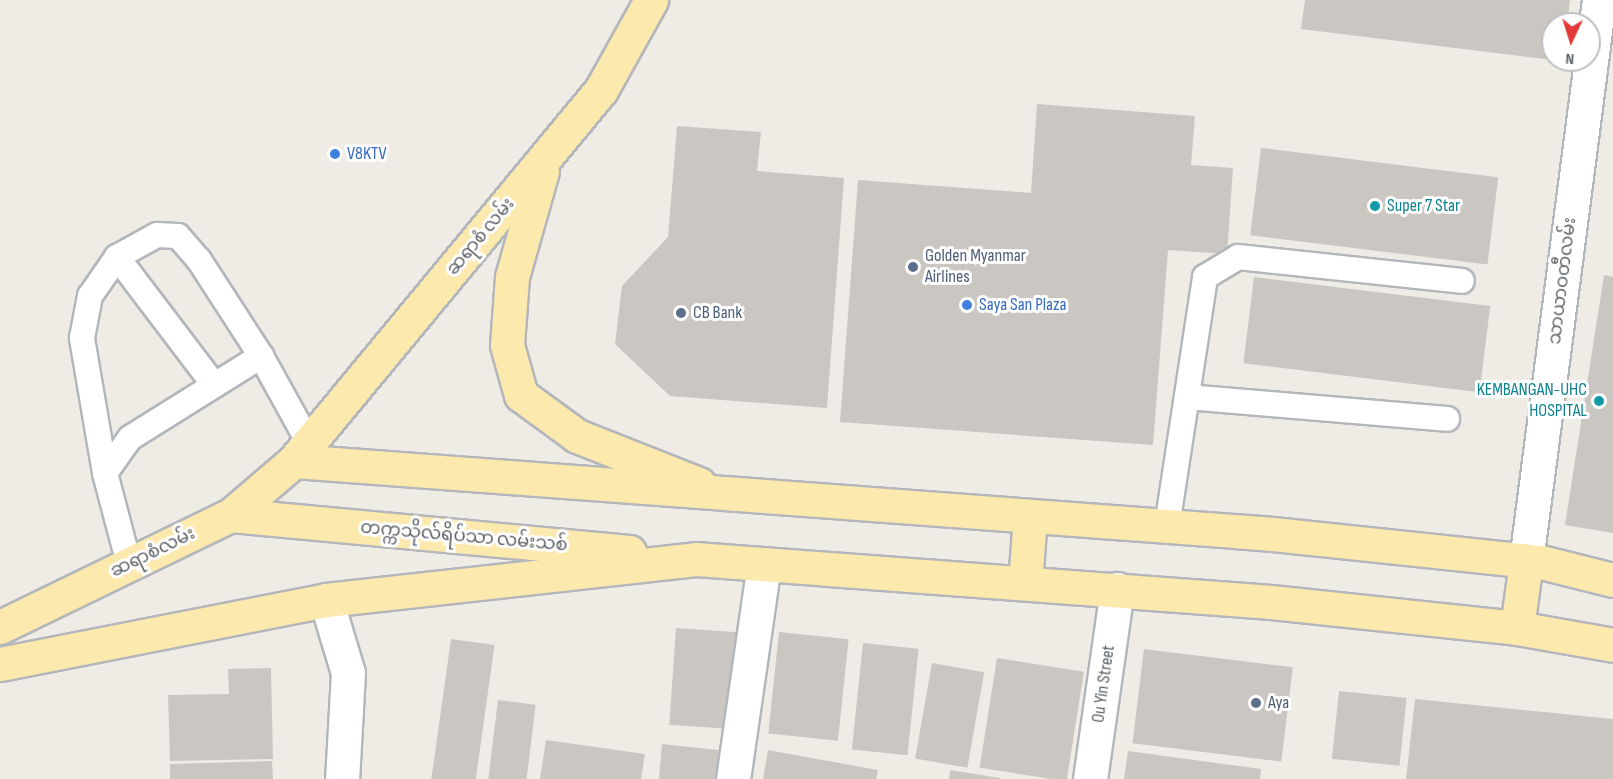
<!DOCTYPE html>
<html>
<head>
<meta charset="utf-8">
<style>
  body { margin:0 }
  #map { position:relative; width:1613px; height:779px; overflow:hidden; background:#efece6; font-family:"Sofia Sans Condensed","Noto Sans Myanmar",sans-serif }
  div>[style] { position:absolute }
  [style*='--x'] { left:calc(var(--x)*1px); top:calc(var(--y)*1px); width:calc(var(--w)*1px); rotate:calc(var(--a)*1deg) }
  .building>* { inset:0; background:#cac7c2; transform-origin:0 0 }
  .roads { filter:drop-shadow(2px 0 #b3b6ba) drop-shadow(-2px 0 #b3b6ba) drop-shadow(0 2px #b3b6ba) drop-shadow(0 -2px #b3b6ba) }
  .lane>* { height:24px; margin:-12px; padding:0 12px; transform-origin:12px; border-radius:12px; background:#fff }
  .street>* { height:33px; margin:-16.5px; padding:0 16.5px; transform-origin:16.5px; border-radius:16.5px; background:#fff }
  .primary>* { height:33px; margin:-16.5px; padding:0 16.5px; transform-origin:16.5px; border-radius:16.5px; background:#fce9ae }
  .dots>* { width:16px; height:16px; translate:-50% -50%; box-sizing:border-box; border:3px solid #fff; border-radius:50% }
  span { translate:-50% -50%; white-space:nowrap; text-align:center; line-height:1.15; -webkit-text-stroke:6px #fff; paint-order:stroke }
  .shop-label { font-size:18px; color:#366cbe }
  .left { translate:0 -50%; text-align:left }
  .culture-label { font-size:18px; color:#0d838f }
  .right { translate:-100% -50%; text-align:right }
  .street-label { font-size:18px; color:#5d6165 }
  .service-label { font-size:18px; color:#4e5e75 }
  .north { position:absolute; left:1541px; top:12px; width:60px; height:60px; box-sizing:border-box; background:#fff; border:2px solid #bec0c1; border-radius:50%; rotate:184deg; font-size:16px; font-weight:700; line-height:24px; text-align:center; color:#5d6165 }
  .north::after { content:''; display:block; margin:auto; width:21px; height:27px; background:#e33938; clip-path:polygon(50% 0,100% 100%,50% 72%,0 100%) }
</style>
</head>
<body>
<div id="map">
  <div class="building">
    <div style="clip-path:polygon(1305px 0,1570px 0,1567px 24px,1553px 24px,1553px 60px,1301px 29px)"></div>
    <div style="clip-path:polygon(1037px 104px,1195px 116px,1191px 165px,1233px 168px,1227px 254px,1168px 250px,1153px 445px,840px 422px,858px 180px,1031px 193px)"></div>
    <div style="clip-path:polygon(677px 126px,761px 132px,757px 171px,844px 178px,827px 408px,670px 396px,615px 344px,622px 286px,668px 237px)"></div>
    <div style="left:1261px;top:148px;width:239px;height:88px;rotate:7deg"></div>
    <div style="clip-path:polygon(1604px 275px,1613px 277px,1613px 533px,1565px 525px)"></div>
    <div style="left:1254px;top:277px;width:238px;height:87px;rotate:7deg"></div>
    <div style="left:676px;top:628px;width:62px;height:97px;rotate:4deg"></div>
    <div style="left:779px;top:632px;width:70px;height:102px;rotate:6deg"></div>
    <div style="left:451px;top:639px;width:44px;height:141px;rotate:8deg"></div>
    <div style="left:863px;top:643px;width:56px;height:107px;rotate:6deg"></div>
    <div style="left:1144px;top:649px;width:150px;height:95px;rotate:7deg"></div>
    <div style="left:997px;top:658px;width:88px;height:111px;rotate:9deg"></div>
    <div style="left:932px;top:663px;width:53px;height:97px;rotate:10deg"></div>
    <div style="clip-path:polygon(271px 668px,273px 759px,170px 761px,168px 695px,229px 694px,228px 669px)"></div>
    <div style="left:1339px;top:691px;width:68px;height:68px;rotate:6deg"></div>
    <div style="clip-path:polygon(1415px 699px,1613px 719px,1613px 779px,1406px 779px)"></div>
    <div style="left:498px;top:700px;width:38px;height:80px;rotate:7deg"></div>
    <div style="clip-path:polygon(546px 740px,645px 754px,641px 779px,540px 779px)"></div>
    <div style="clip-path:polygon(662px 744px,719px 750px,716px 779px,659px 779px)"></div>
    <div style="clip-path:polygon(768px 750px,878px 770px,876px 779px,763px 779px)"></div>
    <div style="clip-path:polygon(1128px 751px,1261px 769px,1260px 779px,1124px 779px)"></div>
    <div style="clip-path:polygon(272px 761px,273px 779px,170px 779px,170px 764px)"></div>
    <div style="clip-path:polygon(950px 770px,1000px 778px,1000px 779px,949px 779px)"></div>
  </div>
  <div class="roads">
    <div class="lane">
      <div style="--x:117;--y:257;--w:161;--a:52.8"></div>
      <div style="--x:1187;--y:397;--w:261;--a:4.8"></div>
      <div style="--x:105;--y:473;--w:43;--a:-54.5"></div>
      <div style="--x:130;--y:438;--w:155;--a:-32"></div>
      <div style="--x:1167;--y:526;--w:252;--a:-81.3"></div>
      <div style="--x:1205;--y:277;--w:39;--a:-31"></div>
      <div style="--x:1238;--y:257;--w:225;--a:6.1"></div>
      <div style="--x:129;--y:564;--w:94;--a:-104.8"></div>
      <div style="--x:105;--y:473;--w:137;--a:-99.7"></div>
      <div style="--x:82;--y:338;--w:43;--a:-79.2"></div>
      <div style="--x:90;--y:296;--w:47;--a:-55.3"></div>
      <div style="--x:117;--y:257;--w:46;--a:-28.8"></div>
      <div style="--x:157;--y:235;--w:21;--a:3"></div>
      <div style="--x:178;--y:236;--w:32;--a:49"></div>
      <div style="--x:199;--y:260;--w:114;--a:57.1"></div>
      <div style="--x:261;--y:356;--w:99;--a:61.1"></div>
    </div>
    <div class="street">
      <div style="--x:1526;--y:561;--w:566;--a:-82.59"></div>
      <div style="--x:326;--y:600;--w:76;--a:73.2"></div>
      <div style="--x:348;--y:673;--w:106;--a:93.2"></div>
      <div style="--x:733;--y:779;--w:217;--a:-81.8"></div>
      <div style="--x:1090;--y:779;--w:192;--a:-81.9"></div>
    </div>
    <div class="primary">
      <div style="--x:542;--y:171;--w:110;--a:105.8"></div>
      <div style="--x:512;--y:277;--w:68;--a:94.2"></div>
      <div style="--x:507;--y:345;--w:52;--a:74.4"></div>
      <div style="--x:521;--y:395;--w:69;--a:36.2"></div>
      <div style="--x:577;--y:436;--w:131;--a:21.5"></div>
      <div style="--x:294;--y:461;--w:982;--a:4.26"></div>
      <div style="--x:1273;--y:534;--w:269;--a:6"></div>
      <div style="--x:1541;--y:562;--w:74;--a:14"></div>
      <div style="--x:231;--y:515;--w:400;--a:5.3"></div>
      <div style="--x:1025;--y:583;--w:67;--a:-85.7"></div>
      <div style="--x:0;--y:627;--w:257;--a:-25.9"></div>
      <div style="--x:231;--y:515;--w:83;--a:-40.6"></div>
      <div style="--x:294;--y:461;--w:482;--a:-50.4"></div>
      <div style="--x:601;--y:90;--w:103;--a:-60.9"></div>
      <div style="--x:1517;--y:628;--w:68;--a:-82.3"></div>
      <div style="--x:0;--y:664;--w:332;--a:-11.1"></div>
      <div style="--x:326;--y:600;--w:372;--a:-6.3"></div>
      <div style="--x:696;--y:559;--w:577;--a:4.28"></div>
      <div style="--x:1271;--y:602;--w:247;--a:6"></div>
      <div style="--x:1517;--y:628;--w:97;--a:10"></div>
    </div>
  </div>
  <div class="dots">
    <div style="left:335px;top:154px;background:#3f7fe0"></div>
    <div style="left:1375px;top:206px;background:#0f9aa8"></div>
    <div style="left:913px;top:267px;background:#5c6f8a"></div>
    <div style="left:967px;top:305px;background:#3f7fe0"></div>
    <div style="left:681px;top:313px;background:#5c6f8a"></div>
    <div style="left:1599px;top:401px;background:#0f9aa8"></div>
    <div style="left:1256px;top:703px;background:#5c6f8a"></div>
  </div>
  <div class="shop-label">
    <span class="left" style="left:347px;top:154px">V8KTV</span>
    <span class="left" style="left:979px;top:305px">Saya San Plaza</span>
  </div>
  <div class="culture-label">
    <span class="left" style="left:1387px;top:206px">Super 7 Star</span>
    <span class="right" style="left:1587px;top:401px">KEMBANGAN-UHC<br>HOSPITAL</span>
  </div>
  <div class="street-label">
    <span style="left:481px;top:237px;rotate:-50deg">ဆရာစံ လမ်း</span>
    <span style="left:1563px;top:281px;rotate:-83deg">သာယာဝတီလမ်း</span>
    <span style="left:464px;top:537px;rotate:5deg">တက္ကသိုလ်ရိပ်သာ လမ်းသစ်</span>
    <span style="left:153px;top:553px;rotate:-26deg">ဆရာစံလမ်း</span>
    <span style="left:1104px;top:684px;rotate:-82deg">Ou Yin Street</span>
  </div>
  <div class="service-label">
    <span class="left" style="left:925px;top:267px">Golden Myanmar<br>Airlines</span>
    <span class="left" style="left:693px;top:313px">CB Bank</span>
    <span class="left" style="left:1268px;top:703px">Aya</span>
  </div>
  <div class="north">N</div>
</div>
</body>
</html>
